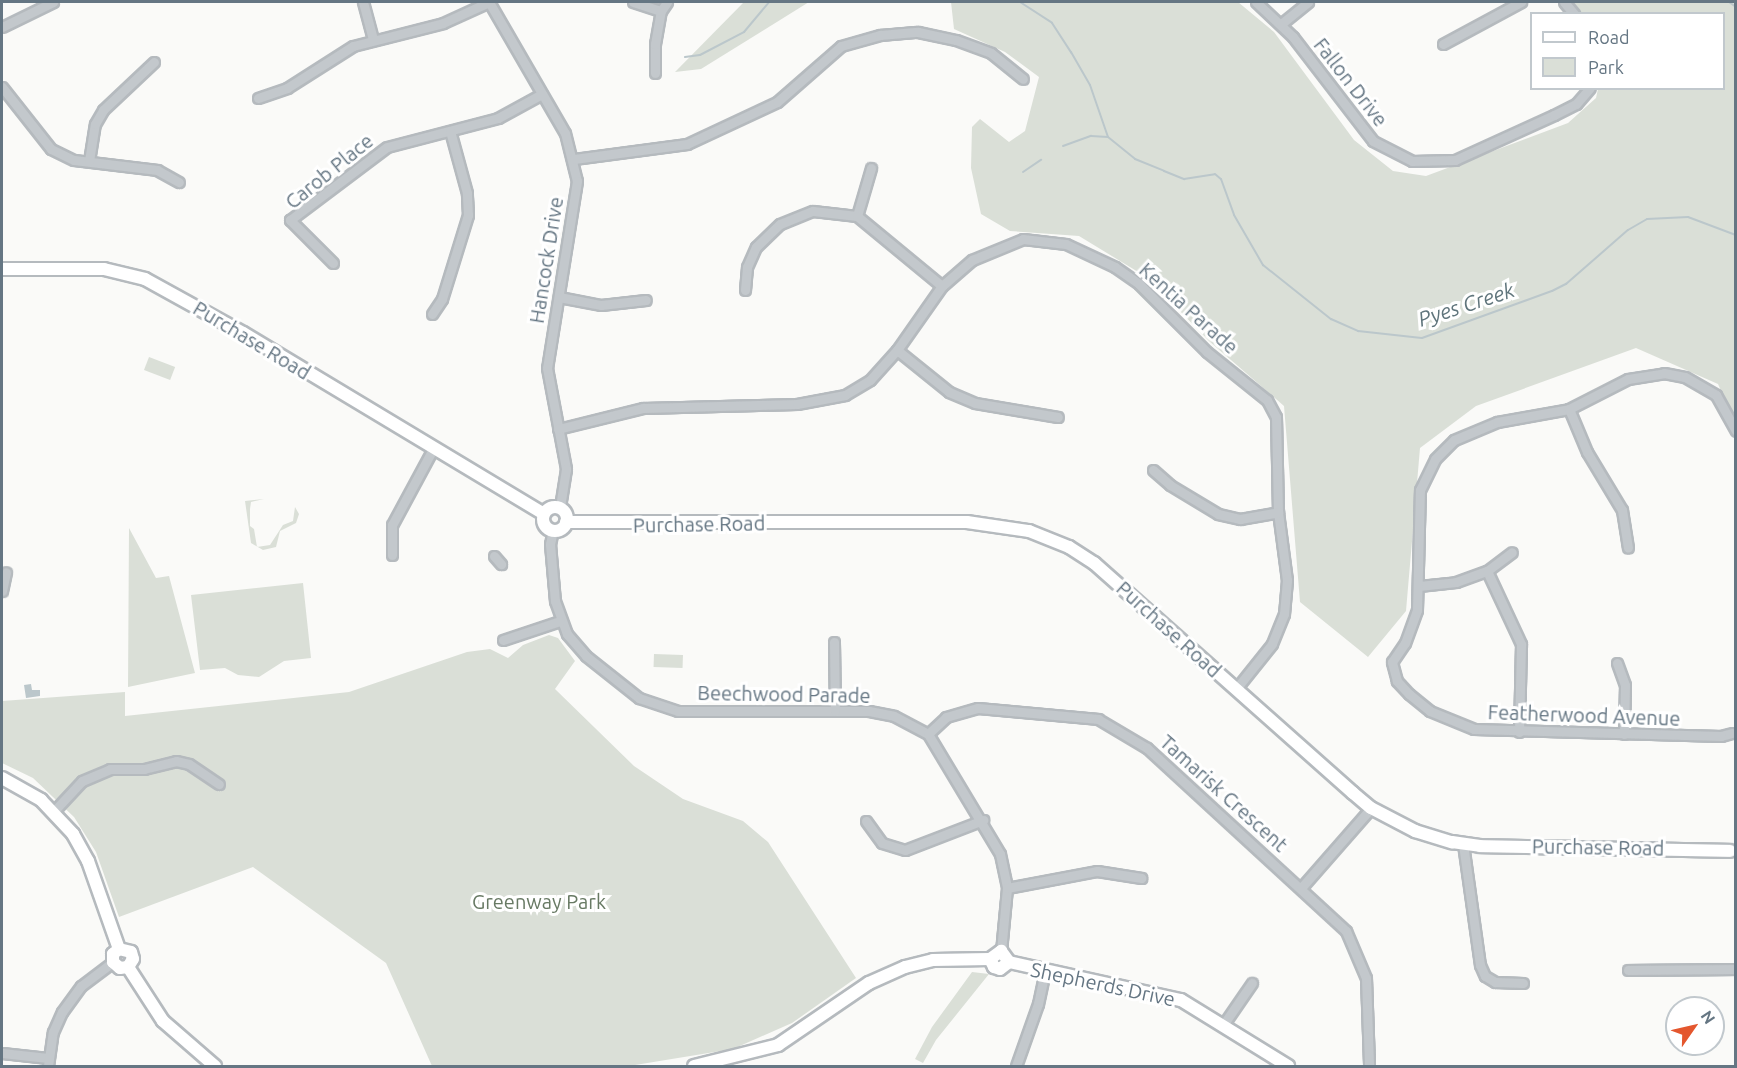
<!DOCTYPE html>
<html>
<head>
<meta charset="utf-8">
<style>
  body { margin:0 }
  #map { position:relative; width:1737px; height:1068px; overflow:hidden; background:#fafaf8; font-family:Ubuntu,sans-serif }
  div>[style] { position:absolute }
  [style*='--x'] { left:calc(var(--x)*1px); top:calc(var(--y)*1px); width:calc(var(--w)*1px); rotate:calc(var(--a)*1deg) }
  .green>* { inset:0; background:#dadfd7; transform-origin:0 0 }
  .water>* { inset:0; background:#bbc7cb }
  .stream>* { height:2px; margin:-1px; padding:0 1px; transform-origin:1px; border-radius:1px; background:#bbc7cb }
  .roads { filter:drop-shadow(2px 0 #b5babe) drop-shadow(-2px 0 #b5babe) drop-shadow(0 2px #b5babe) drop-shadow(0 -2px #b5babe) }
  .minor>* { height:9px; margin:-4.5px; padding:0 4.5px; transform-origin:4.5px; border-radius:4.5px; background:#c3c8cc }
  .major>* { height:12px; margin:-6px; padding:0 6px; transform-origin:6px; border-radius:6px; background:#fff }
  .major>.ring { margin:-6px; padding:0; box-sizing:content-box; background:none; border:12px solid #fff; border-radius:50% }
  span { translate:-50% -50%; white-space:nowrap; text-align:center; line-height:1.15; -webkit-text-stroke:6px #fff; paint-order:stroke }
  .street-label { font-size:20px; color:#657683 }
  .park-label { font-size:20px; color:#687a64 }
  .water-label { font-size:21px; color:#60757c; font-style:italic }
  .frame { position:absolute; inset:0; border:3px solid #657683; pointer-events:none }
  .legend { position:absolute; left:1530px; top:12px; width:195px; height:78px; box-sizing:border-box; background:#fff; border:2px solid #c1c8cd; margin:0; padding:8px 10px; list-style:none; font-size:18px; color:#657683 }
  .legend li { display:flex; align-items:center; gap:12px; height:30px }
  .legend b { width:30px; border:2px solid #c1c8cd }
  .north { position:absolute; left:1665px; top:996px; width:60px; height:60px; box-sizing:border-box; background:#fff; border:2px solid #c1c8cd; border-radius:50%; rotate:56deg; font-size:16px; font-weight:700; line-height:24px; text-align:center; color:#657683 }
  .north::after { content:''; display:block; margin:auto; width:21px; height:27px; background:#e4572e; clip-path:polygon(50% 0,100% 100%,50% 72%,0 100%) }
</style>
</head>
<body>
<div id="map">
  <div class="green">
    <div style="clip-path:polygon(744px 2px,809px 2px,701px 69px,675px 72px)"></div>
    <div style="clip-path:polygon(951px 2px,1238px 2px,1274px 32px,1354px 140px,1393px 171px,1426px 176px,1568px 123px,1596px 98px,1598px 89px,1724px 88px,1724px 14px,1581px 13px,1571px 2px,1735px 2px,1735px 422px,1718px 384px,1636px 348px,1476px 406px,1420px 448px,1406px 611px,1368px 657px,1300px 602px,1284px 406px,1209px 341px,1148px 278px,1079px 236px,1010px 231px,981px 214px,971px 168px,972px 127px,980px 119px,1009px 142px,1025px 131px,1039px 77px,1005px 52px,954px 29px)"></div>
    <div style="left:149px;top:357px;width:28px;height:14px;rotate:21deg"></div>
    <div style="clip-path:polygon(264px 499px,251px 502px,250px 509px,250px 526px,254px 529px,257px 547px,270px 545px,283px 525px,293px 521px,295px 507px,299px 514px,296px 523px,280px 531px,276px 547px,263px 550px,251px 543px,245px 501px)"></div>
    <div style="clip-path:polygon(129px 528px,156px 578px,169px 576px,195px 673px,128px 687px)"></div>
    <div style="clip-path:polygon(303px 583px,311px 658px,284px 661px,259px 677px,238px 675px,225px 668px,200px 670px,191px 595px)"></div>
    <div style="clip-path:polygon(549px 635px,558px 638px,575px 661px,555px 689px,634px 766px,683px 799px,743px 821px,768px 842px,856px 978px,792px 1023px,733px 1049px,629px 1066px,432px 1066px,386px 963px,253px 867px,119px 917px,96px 852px,74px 817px,33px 778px,2px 763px,2px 701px,125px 692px,125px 716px,349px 692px,467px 652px,490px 649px,508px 658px,523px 645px)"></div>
    <div style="left:654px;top:654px;width:29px;height:13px;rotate:2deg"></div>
    <div style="clip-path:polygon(972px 972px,989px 974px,936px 1040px,923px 1063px,915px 1059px,932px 1027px)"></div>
  </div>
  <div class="water">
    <div style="clip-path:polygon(31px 684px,32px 690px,40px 690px,40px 696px,26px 698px,24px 685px)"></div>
  </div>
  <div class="stream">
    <div style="--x:1020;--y:2;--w:38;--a:33"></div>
    <div style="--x:1052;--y:23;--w:35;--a:57"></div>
    <div style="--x:1071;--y:52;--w:38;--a:60"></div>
    <div style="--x:1090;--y:85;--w:55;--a:70.9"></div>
    <div style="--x:1108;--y:137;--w:35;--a:39"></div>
    <div style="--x:1135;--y:159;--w:31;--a:22"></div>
    <div style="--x:1164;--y:171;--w:22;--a:22"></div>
    <div style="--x:1184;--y:179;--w:31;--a:-9"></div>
    <div style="--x:1215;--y:174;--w:8;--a:40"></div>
    <div style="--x:1221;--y:179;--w:38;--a:70"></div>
    <div style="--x:1234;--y:215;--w:58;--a:59.9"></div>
    <div style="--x:1263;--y:265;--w:87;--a:38.5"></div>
    <div style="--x:1331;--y:319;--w:30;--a:24"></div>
    <div style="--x:1358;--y:331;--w:64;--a:6.2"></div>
    <div style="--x:1422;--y:338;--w:138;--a:-19.9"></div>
    <div style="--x:1552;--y:291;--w:16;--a:-27"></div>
    <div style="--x:1566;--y:284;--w:82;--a:-41.1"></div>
    <div style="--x:1628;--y:230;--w:22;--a:-30"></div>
    <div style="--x:1647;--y:219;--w:41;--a:-2.8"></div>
    <div style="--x:1688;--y:217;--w:51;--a:20.6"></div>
    <div style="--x:1729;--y:2;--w:9;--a:36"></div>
    <div style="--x:685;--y:57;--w:15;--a:-8"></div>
    <div style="--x:700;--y:55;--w:50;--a:-27.6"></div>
    <div style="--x:744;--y:32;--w:39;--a:-50"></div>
    <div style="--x:1063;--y:146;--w:30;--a:-20"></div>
    <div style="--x:1091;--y:136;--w:17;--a:3"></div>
    <div style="--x:1023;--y:172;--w:22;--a:-34"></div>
  </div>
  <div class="roads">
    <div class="minor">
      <div style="--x:363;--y:2;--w:39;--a:75"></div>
      <div style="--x:489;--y:2;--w:151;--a:59.9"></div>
      <div style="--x:565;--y:133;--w:49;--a:76"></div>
      <div style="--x:577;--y:181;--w:189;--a:99.1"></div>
      <div style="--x:547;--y:368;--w:103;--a:79.3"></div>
      <div style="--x:566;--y:469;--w:39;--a:99"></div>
      <div style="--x:633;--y:2;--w:29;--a:18"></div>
      <div style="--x:1256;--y:2;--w:51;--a:43.4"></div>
      <div style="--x:1293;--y:37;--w:131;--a:52.4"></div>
      <div style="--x:1373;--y:141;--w:44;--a:27.1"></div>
      <div style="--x:1412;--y:161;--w:43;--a:-1.3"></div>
      <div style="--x:1455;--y:160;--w:109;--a:-24.4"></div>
      <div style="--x:1554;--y:115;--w:25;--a:-27"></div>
      <div style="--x:1576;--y:104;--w:21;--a:-49"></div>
      <div style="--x:1564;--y:2;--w:16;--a:50"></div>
      <div style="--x:1281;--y:24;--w:35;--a:-39"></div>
      <div style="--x:2;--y:27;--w:57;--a:-26.1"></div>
      <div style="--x:1443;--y:44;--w:89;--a:-28.3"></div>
      <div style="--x:655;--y:73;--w:29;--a:-90"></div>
      <div style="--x:655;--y:44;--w:34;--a:-80"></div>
      <div style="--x:661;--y:11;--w:11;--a:-56"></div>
      <div style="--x:2;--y:87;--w:79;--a:51.7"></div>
      <div style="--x:51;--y:149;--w:25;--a:26"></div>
      <div style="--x:74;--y:160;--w:84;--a:6.9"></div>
      <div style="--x:157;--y:170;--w:25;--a:29"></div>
      <div style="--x:258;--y:98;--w:31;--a:-19"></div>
      <div style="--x:287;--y:88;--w:78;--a:-32.5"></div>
      <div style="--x:353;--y:46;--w:93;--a:-14.3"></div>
      <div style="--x:443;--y:23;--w:51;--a:-24.5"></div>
      <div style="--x:574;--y:159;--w:114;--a:-7.6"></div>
      <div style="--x:687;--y:144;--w:99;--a:-25"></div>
      <div style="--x:777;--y:102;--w:85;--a:-41.2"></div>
      <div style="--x:841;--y:46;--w:41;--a:-15.8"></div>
      <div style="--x:880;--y:35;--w:38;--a:-5"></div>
      <div style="--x:918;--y:32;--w:39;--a:12"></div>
      <div style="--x:956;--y:40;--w:37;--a:20"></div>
      <div style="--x:991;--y:53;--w:41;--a:39.1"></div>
      <div style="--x:89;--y:161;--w:37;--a:-81"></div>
      <div style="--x:95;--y:124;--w:16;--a:-60"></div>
      <div style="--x:103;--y:110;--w:70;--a:-43.3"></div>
      <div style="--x:857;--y:216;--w:50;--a:-73.7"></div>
      <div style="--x:333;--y:263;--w:61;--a:-135"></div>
      <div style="--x:290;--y:220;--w:121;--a:-37"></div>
      <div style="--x:387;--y:147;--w:115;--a:-14.6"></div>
      <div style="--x:498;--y:118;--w:50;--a:-28.6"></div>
      <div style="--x:745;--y:290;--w:23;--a:-85"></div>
      <div style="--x:747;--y:267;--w:22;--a:-66"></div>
      <div style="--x:756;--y:247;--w:33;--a:-44"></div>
      <div style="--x:780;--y:224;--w:35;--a:-22"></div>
      <div style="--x:813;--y:211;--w:44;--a:6.5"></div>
      <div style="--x:857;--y:216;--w:110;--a:39.5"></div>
      <div style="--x:559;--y:297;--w:43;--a:10.8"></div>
      <div style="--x:601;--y:305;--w:45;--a:-6.3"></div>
      <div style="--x:432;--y:314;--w:18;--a:-56"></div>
      <div style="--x:442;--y:299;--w:88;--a:-72.8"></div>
      <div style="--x:468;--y:215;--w:22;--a:-93"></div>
      <div style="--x:467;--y:193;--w:64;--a:-105.3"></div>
      <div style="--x:897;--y:350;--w:67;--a:38.9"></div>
      <div style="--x:949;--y:392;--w:28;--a:23"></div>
      <div style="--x:975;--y:403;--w:84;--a:9.6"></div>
      <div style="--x:1569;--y:409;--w:47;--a:67.3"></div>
      <div style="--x:1587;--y:452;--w:68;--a:58.9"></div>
      <div style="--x:1622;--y:510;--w:38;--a:81"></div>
      <div style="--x:558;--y:429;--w:88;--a:-13.9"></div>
      <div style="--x:643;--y:408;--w:154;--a:-1.5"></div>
      <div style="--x:797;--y:404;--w:49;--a:-10.6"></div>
      <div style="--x:845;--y:395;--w:29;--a:-31"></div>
      <div style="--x:870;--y:380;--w:40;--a:-48"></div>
      <div style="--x:897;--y:350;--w:78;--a:-54.9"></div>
      <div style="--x:942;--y:286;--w:40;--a:-41"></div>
      <div style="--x:972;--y:260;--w:55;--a:-22.4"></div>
      <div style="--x:1023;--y:239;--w:43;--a:6.6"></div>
      <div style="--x:1066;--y:244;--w:54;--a:25.1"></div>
      <div style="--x:1115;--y:267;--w:29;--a:35"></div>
      <div style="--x:1139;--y:284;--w:96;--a:45"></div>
      <div style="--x:1207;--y:352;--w:77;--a:38.7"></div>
      <div style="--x:1267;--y:400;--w:19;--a:62"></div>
      <div style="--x:1276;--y:417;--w:95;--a:88.8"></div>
      <div style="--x:1278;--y:512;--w:69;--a:82.5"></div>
      <div style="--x:1287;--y:580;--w:34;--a:95"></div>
      <div style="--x:1284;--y:614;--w:32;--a:112"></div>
      <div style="--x:1272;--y:644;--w:58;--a:128.7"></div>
      <div style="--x:1153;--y:470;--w:23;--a:41"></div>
      <div style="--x:1170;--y:485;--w:56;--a:31.1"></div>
      <div style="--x:1218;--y:514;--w:23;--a:13"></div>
      <div style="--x:1240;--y:519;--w:39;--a:-10"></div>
      <div style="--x:553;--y:530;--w:14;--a:102"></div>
      <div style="--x:550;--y:544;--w:57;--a:85"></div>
      <div style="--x:555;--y:601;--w:35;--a:70"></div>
      <div style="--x:567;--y:634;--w:29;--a:49"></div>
      <div style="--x:586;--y:656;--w:68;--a:38.4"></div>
      <div style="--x:639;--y:698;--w:41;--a:18.4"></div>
      <div style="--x:678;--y:711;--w:191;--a:0"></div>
      <div style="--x:869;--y:711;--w:25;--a:11"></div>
      <div style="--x:894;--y:716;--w:38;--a:28"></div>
      <div style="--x:928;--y:734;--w:140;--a:59"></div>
      <div style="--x:1000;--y:854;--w:35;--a:78"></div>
      <div style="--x:1007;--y:888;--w:63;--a:95.4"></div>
      <div style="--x:392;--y:555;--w:30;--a:-90"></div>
      <div style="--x:392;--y:525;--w:86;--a:-61.7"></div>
      <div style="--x:494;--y:556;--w:11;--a:49"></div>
      <div style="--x:1487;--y:571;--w:81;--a:65"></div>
      <div style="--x:1521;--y:644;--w:88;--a:91.3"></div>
      <div style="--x:1419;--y:586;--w:37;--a:-6"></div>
      <div style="--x:1456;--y:582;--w:33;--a:-20"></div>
      <div style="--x:1487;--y:571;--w:31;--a:-37"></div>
      <div style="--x:2;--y:591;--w:19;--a:-78"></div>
      <div style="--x:503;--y:640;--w:60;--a:-18.4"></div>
      <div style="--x:834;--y:642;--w:69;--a:89.2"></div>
      <div style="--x:1617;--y:663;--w:23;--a:70"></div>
      <div style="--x:1625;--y:685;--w:49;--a:91.2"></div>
      <div style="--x:1732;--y:733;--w:11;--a:165"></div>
      <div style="--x:1721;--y:736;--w:247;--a:-178.4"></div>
      <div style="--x:1474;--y:729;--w:48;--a:-157.8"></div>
      <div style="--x:1430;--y:711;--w:27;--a:-141"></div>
      <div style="--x:1409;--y:694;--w:18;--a:-133"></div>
      <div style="--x:1397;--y:681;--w:20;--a:-105"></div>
      <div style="--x:1392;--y:662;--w:23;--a:-56"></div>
      <div style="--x:1405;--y:643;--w:35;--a:-70"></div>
      <div style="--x:1417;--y:610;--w:120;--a:-88.6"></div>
      <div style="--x:1420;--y:490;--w:34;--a:-64"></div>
      <div style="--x:1435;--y:459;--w:27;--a:-45"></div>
      <div style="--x:1454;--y:440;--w:47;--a:-22.7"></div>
      <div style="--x:1497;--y:422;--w:73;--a:-10.2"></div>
      <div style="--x:1569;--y:409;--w:66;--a:-27"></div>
      <div style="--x:1628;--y:379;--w:36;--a:-9"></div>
      <div style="--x:1664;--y:373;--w:21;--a:11"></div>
      <div style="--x:1685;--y:377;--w:36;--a:30"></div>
      <div style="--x:1716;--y:395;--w:41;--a:60.9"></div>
      <div style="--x:928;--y:734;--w:25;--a:-43"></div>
      <div style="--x:946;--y:717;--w:33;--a:-16"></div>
      <div style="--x:978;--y:708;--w:121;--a:5.2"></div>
      <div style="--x:1098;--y:719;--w:57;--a:30.6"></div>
      <div style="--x:1147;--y:748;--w:270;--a:42.6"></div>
      <div style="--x:1346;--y:931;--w:51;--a:66.9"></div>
      <div style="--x:1366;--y:978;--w:88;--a:88"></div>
      <div style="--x:54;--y:811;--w:41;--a:-47"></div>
      <div style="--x:82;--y:781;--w:30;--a:-23"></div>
      <div style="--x:110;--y:769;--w:34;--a:0"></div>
      <div style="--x:144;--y:769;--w:33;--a:-14"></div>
      <div style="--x:176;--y:761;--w:13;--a:13"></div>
      <div style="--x:189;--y:764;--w:36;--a:34"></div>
      <div style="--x:866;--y:821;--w:27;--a:54"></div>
      <div style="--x:882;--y:843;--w:24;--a:17"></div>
      <div style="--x:905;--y:850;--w:84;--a:-21"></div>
      <div style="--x:1463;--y:844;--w:122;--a:82"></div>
      <div style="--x:1480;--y:965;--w:12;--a:66"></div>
      <div style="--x:1485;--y:976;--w:12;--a:31"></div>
      <div style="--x:1495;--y:982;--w:28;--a:2"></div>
      <div style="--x:1007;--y:888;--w:92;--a:-10.7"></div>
      <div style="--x:1097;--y:871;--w:45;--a:9"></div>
      <div style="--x:1301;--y:888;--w:106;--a:-48.8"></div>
      <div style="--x:1628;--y:970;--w:108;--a:-0.5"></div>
      <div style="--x:1223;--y:1025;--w:51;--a:-55.4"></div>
      <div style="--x:2;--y:1053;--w:46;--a:6.2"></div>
      <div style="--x:48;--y:1066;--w:34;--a:-82"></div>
      <div style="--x:53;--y:1032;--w:22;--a:-66"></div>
      <div style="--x:62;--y:1012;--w:32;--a:-54"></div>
      <div style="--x:81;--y:986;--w:40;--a:-37"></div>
      <div style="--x:1016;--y:1066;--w:66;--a:-70.5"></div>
      <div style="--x:1038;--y:1004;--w:33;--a:-78"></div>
    </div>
    <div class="major">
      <div style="--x:2;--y:269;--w:102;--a:0"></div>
      <div style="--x:104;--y:269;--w:42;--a:13.7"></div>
      <div style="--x:145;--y:279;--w:112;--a:28.9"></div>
      <div style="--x:243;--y:333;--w:351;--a:31"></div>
      <div class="ring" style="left:543px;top:507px;width:12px;height:12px"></div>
      <div style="--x:566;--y:522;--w:401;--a:0"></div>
      <div style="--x:967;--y:522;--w:63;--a:8.3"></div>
      <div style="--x:1029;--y:531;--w:43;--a:21.8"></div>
      <div style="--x:1069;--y:547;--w:30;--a:33"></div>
      <div style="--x:1094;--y:563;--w:346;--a:41.6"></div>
      <div style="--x:1353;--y:793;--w:23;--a:40"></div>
      <div style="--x:1371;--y:808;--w:50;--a:27.6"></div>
      <div style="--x:1415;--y:831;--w:39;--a:17"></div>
      <div style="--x:1452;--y:842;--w:28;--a:8"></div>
      <div style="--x:1480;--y:846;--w:250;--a:1.1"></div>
      <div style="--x:2;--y:778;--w:45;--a:29.4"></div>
      <div style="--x:41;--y:800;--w:47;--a:46.7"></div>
      <div style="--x:73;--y:834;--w:31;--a:61"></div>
      <div style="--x:88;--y:861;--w:93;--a:70.6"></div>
      <div style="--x:119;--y:949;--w:8;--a:140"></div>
      <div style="--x:113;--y:954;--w:8;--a:90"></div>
      <div style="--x:113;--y:962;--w:9;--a:41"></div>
      <div style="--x:120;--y:968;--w:8;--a:-7"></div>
      <div style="--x:119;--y:949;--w:12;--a:14"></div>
      <div style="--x:131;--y:952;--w:7;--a:74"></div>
      <div style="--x:133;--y:959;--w:9;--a:122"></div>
      <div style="--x:990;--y:959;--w:14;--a:-36"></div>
      <div style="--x:1001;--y:951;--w:14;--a:54"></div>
      <div style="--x:990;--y:959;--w:9;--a:63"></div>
      <div style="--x:994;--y:967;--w:6;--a:18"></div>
      <div style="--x:1000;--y:969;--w:11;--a:-38"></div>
      <div style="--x:1009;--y:962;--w:176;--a:12.5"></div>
      <div style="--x:1181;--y:1000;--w:126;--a:31.7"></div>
      <div style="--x:128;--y:967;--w:64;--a:57.1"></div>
      <div style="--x:163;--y:1021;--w:69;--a:40.9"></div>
      <div style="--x:694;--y:1066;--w:87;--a:-14"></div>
      <div style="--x:778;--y:1045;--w:110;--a:-34.3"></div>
      <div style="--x:869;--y:983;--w:39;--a:-24"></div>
      <div style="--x:905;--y:967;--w:29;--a:-14"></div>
      <div style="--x:933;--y:960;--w:57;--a:-1"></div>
    </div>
  </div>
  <div class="street-label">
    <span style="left:1351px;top:82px;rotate:52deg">Fallon Drive</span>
    <span style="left:329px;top:171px;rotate:-39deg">Carob Place</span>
    <span style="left:546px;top:260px;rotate:-81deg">Hancock Drive</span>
    <span style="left:1189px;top:308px;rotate:42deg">Kentia Parade</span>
    <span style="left:252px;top:340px;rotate:31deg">Purchase Road</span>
    <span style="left:699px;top:524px;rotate:-1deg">Purchase Road</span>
    <span style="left:1169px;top:629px;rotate:42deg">Purchase Road</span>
    <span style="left:784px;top:694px;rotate:1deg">Beechwood Parade</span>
    <span style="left:1584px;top:715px;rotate:2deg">Featherwood Avenue</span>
    <span style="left:1224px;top:793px;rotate:42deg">Tamarisk Crescent</span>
    <span style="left:1598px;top:847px;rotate:1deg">Purchase Road</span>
    <span style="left:1103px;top:984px;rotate:12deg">Shepherds Drive</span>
  </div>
  <div class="park-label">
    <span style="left:539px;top:901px">Greenway Park</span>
  </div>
  <div class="water-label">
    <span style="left:1466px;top:304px;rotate:-18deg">Pyes Creek</span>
  </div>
  <div class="frame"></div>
  <ul class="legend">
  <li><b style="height:8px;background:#fff"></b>Road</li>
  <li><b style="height:16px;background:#dadfd7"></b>Park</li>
  </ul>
  <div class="north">N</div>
</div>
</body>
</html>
